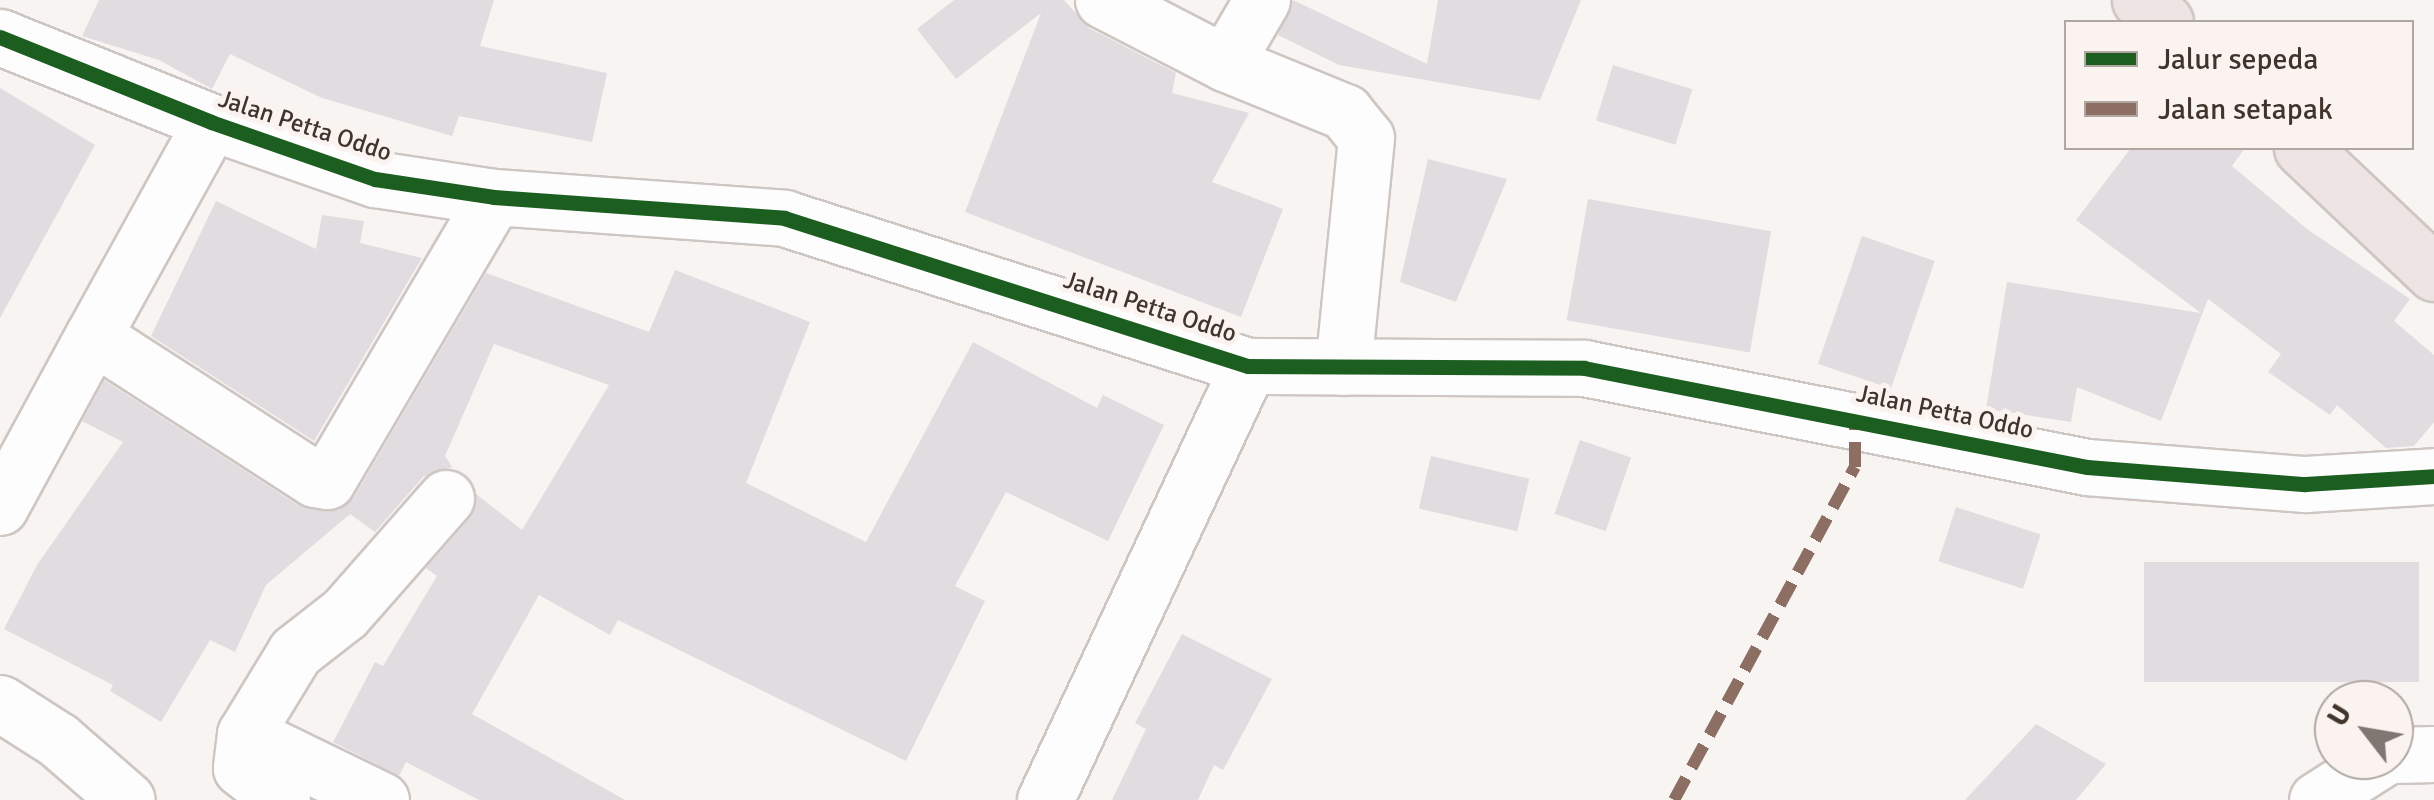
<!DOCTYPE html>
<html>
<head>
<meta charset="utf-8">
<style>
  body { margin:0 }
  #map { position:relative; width:2434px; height:800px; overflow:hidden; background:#f8f4f2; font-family:Signika,sans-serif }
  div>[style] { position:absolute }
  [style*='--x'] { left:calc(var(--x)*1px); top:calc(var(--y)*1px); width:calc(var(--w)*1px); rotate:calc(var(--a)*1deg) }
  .building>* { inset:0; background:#e1dce0; transform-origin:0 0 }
  .roads { filter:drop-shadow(2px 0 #cec6c2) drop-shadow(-2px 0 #cec6c2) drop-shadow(0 2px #cec6c2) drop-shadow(0 -2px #cec6c2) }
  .minor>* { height:55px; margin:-27.5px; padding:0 27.5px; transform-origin:27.5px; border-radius:27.5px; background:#fefdfd }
  .trunk>* { height:55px; margin:-27.5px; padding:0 27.5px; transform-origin:27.5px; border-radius:27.5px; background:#eee4e3 }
  .quiet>* { height:12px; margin-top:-6px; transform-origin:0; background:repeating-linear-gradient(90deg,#8d6e63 0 25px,transparent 0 37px) }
  .cycleway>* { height:15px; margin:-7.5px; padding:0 7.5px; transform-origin:7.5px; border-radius:7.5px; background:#1b5e20 }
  span { translate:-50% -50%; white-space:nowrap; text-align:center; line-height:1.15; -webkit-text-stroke:10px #faf3f0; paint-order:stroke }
  .street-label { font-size:25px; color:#41342d }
  .legend { position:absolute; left:2064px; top:20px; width:350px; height:130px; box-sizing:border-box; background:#faf3f0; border:2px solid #b0a7a2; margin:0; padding:12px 18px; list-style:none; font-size:30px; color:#41342d }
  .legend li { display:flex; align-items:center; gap:20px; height:50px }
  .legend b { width:50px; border:2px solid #b0a7a2 }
  .north { position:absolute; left:2314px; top:680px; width:100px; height:100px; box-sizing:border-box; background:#faf3f0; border:2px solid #b0a7a2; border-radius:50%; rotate:301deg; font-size:28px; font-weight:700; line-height:40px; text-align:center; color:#41342d }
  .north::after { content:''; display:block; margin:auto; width:35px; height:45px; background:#817772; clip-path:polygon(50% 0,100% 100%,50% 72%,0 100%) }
</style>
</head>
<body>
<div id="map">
  <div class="building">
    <div style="clip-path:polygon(99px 0,494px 0,480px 46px,607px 73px,592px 142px,459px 116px,452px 136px,322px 98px,230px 54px,212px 89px,159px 60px,82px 36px)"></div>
    <div style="clip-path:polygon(954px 0,1064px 0,1089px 28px,1176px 73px,1172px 93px,1249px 113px,1212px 182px,1283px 209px,1241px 317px,965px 212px,1041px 13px,956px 79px,917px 29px)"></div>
    <div style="clip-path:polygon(1293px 0,1427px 64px,1438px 0,1581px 0,1540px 100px,1339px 65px,1278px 35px)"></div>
    <div style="left:1613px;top:65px;width:83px;height:58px;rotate:17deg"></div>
    <div style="clip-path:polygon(0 88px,95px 145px,0 318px)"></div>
    <div style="clip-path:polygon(2131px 148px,2245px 148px,2232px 166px,2307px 229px,2410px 299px,2394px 321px,2434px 355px,2434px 422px,2414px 446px,2386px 448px,2337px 405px,2330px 415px,2268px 372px,2281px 354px,2208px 299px,2161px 421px,2077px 387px,2071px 422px,1986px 409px,2007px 282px,2201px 313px,2076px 220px)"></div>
    <div style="clip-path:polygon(1428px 159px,1507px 179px,1456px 302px,1400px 282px)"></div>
    <div style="left:1588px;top:199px;width:186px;height:123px;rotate:10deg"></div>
    <div style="clip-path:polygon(216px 201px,316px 249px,322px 215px,364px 221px,360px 243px,422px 258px,314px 441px,151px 336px)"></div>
    <div style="left:1862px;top:236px;width:77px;height:135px;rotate:19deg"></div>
    <div style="clip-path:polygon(675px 270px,810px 322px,746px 483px,866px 542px,973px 342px,1097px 408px,1103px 395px,1164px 425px,1108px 541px,1006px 492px,955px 586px,985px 601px,906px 761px,618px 620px,610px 635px,539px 595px,472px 714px,625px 800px,479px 800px,406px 762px,399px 776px,333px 742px,375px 662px,383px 666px,437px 576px,426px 568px,469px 519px,476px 494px,522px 530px,609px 385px,494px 344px,445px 456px,452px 467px,423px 477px,375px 532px,350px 514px,266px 585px,235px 652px,210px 640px,161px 722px,110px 691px,113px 685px,4px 629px,37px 565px,123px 442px,82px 421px,104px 380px,298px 505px,339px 510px,354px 497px,486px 273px,649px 332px)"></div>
    <div style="left:1580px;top:440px;width:54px;height:78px;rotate:19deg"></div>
    <div style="left:1431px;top:456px;width:101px;height:54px;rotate:13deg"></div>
    <div style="left:1956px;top:507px;width:89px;height:57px;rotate:18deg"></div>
    <div style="left:2144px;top:562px;width:275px;height:120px"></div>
    <div style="clip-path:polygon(1182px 634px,1272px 679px,1223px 770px,1214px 765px,1198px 800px,1112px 800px,1146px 729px,1135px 723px)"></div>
    <div style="clip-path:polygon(2036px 724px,2106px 764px,2076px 800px,1965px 800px)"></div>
  </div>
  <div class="roads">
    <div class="minor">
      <div style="--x:1103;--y:0;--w:137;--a:27.3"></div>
      <div style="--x:1225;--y:63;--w:73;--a:-59.6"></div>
      <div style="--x:0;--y:37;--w:227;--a:21.9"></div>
      <div style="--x:211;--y:122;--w:174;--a:19.2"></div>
      <div style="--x:375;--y:179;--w:120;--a:8.6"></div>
      <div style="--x:494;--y:197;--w:291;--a:4.1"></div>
      <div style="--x:784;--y:218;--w:487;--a:17.7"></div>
      <div style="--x:1248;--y:366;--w:336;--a:0.3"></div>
      <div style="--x:1584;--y:368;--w:513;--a:11.13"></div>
      <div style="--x:2087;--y:467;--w:219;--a:4.5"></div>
      <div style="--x:2305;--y:484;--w:129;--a:-3.5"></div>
      <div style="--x:1225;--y:63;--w:130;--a:22.2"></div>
      <div style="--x:1345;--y:112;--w:33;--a:51"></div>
      <div style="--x:1366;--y:138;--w:230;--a:95.7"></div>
      <div style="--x:93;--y:336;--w:244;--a:-61.1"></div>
      <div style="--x:0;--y:507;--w:195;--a:-61.5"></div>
      <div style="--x:93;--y:336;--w:264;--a:32.8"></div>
      <div style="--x:315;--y:479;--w:12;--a:9"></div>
      <div style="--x:327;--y:481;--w:329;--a:-59.5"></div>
      <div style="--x:0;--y:703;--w:69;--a:32.5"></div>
      <div style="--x:58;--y:740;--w:91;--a:41"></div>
      <div style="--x:245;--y:734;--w:34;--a:97"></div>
      <div style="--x:241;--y:768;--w:52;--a:38"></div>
      <div style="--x:2394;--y:755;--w:40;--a:-1.4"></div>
      <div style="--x:381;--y:800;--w:151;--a:-154.1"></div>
      <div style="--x:245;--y:734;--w:96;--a:-58.6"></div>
      <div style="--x:295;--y:652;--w:63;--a:-38"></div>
      <div style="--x:345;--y:613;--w:153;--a:-48.7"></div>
      <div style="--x:1045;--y:800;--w:479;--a:-64.9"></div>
      <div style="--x:2317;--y:800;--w:75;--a:-32.4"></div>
    </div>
    <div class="trunk">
      <div style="--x:2140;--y:0;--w:33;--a:41"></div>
      <div style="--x:2302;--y:148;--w:182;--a:43.4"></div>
    </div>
  </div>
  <div class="quiet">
    <div style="--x:1674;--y:800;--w:379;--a:-61.5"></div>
    <div style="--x:1855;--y:467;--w:49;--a:-90"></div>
  </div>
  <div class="cycleway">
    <div style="--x:0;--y:37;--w:227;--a:21.9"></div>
    <div style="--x:211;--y:122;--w:174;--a:19.2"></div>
    <div style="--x:375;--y:179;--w:120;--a:8.6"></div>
    <div style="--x:494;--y:197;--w:291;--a:4.1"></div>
    <div style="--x:784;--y:218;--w:487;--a:17.7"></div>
    <div style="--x:1248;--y:366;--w:336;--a:0.3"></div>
    <div style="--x:1584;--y:368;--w:513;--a:11.13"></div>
    <div style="--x:2087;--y:467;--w:219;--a:4.5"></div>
    <div style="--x:2305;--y:484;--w:129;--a:-3.5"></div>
  </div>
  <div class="street-label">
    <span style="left:305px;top:126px;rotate:18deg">Jalan Petta Oddo</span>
    <span style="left:1150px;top:307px;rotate:18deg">Jalan Petta Oddo</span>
    <span style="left:1945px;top:412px;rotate:12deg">Jalan Petta Oddo</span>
  </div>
  <ul class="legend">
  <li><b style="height:12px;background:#1b5e20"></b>Jalur sepeda</li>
  <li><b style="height:12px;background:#8d6e63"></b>Jalan setapak</li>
  </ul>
  <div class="north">U</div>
</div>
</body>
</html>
